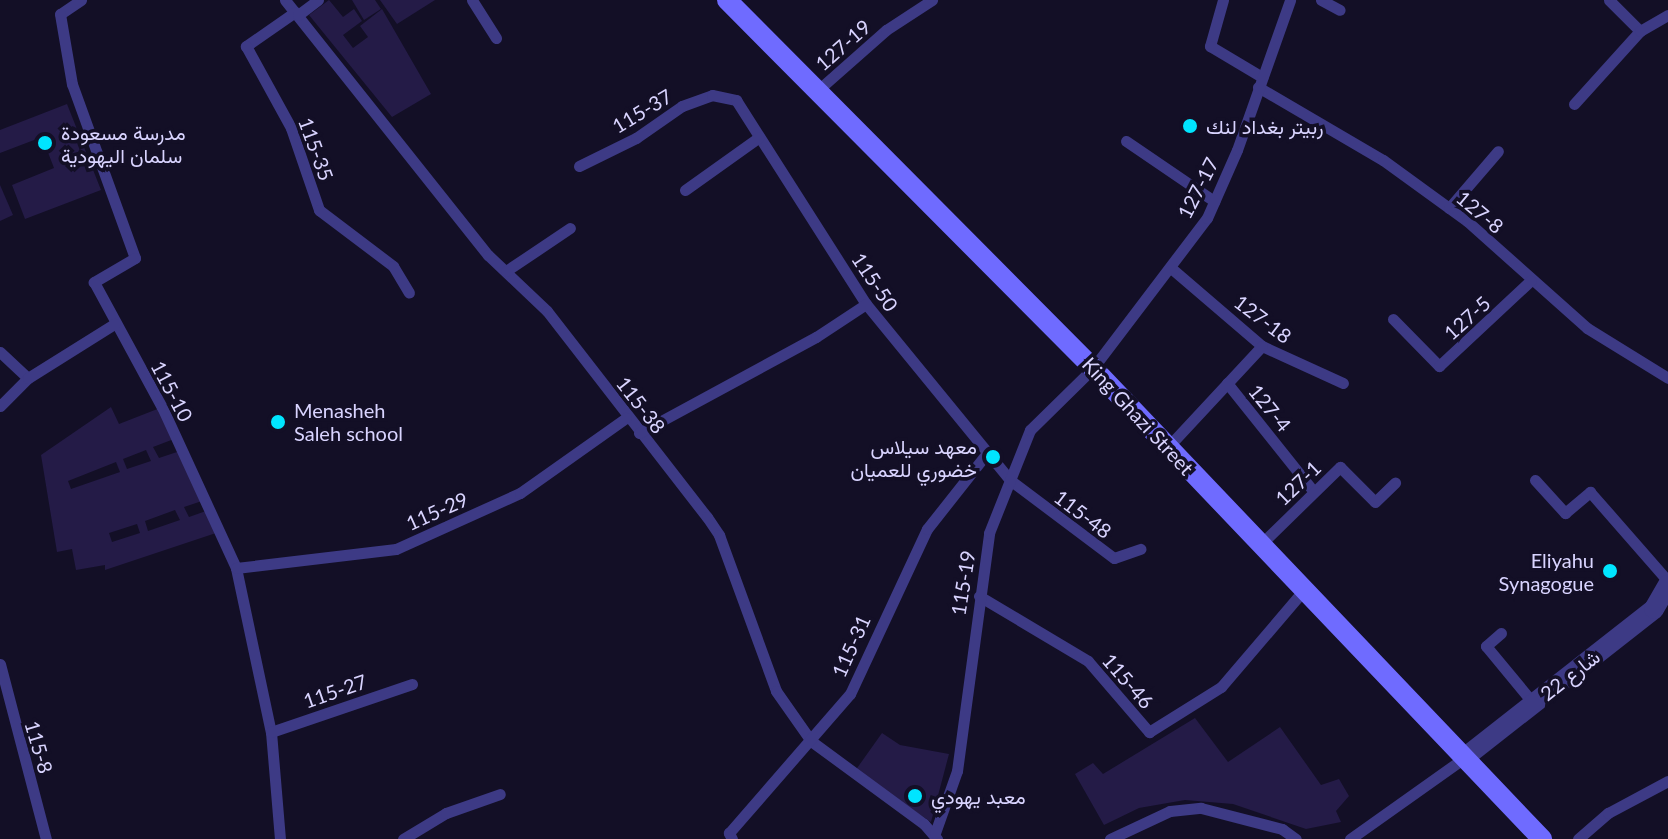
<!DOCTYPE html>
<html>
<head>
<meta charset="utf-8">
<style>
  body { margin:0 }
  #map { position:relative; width:1668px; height:839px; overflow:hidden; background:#130f26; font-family:Lato,Vazirmatn,sans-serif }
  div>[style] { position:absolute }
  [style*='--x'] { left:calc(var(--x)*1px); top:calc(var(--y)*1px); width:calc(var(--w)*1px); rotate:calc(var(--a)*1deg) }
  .building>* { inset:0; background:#241b47 }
  .lane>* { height:11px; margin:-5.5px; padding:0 5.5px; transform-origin:5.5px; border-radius:5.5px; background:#3d3a85 }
  .street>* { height:20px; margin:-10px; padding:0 10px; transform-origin:10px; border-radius:10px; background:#3d3a85 }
  .secondary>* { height:20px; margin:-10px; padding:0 10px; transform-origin:10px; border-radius:10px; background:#6f6bff }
  .dots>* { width:22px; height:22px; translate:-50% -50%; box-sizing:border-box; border:4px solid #130f26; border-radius:50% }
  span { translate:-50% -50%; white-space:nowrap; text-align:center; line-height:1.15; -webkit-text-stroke:7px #130f26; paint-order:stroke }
  .street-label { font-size:20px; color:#d9d4ff }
  .poi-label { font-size:20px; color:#d9d4ff }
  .left { translate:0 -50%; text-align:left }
  .right { translate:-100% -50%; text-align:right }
</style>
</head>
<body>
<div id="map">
  <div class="building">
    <div style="clip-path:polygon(329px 0,343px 17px,354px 9px,362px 21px,343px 35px,353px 48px,368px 37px,360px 26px,382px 9px,431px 94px,392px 117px,309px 15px)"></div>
    <div style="clip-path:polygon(352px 0,375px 0,381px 9px,364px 20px)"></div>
    <div style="clip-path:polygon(380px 0,435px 0,397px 24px)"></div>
    <div style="clip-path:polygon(67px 104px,101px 190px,25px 219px,12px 185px,54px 168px,42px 137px,0 153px,0 130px)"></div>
    <div style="clip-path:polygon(0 185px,13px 215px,0 221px)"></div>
    <div style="clip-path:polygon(evenodd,111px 407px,119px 424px,160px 408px,174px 439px,153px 447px,159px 458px,180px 451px,202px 501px,184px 507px,189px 517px,206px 511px,216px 533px,105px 570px,105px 565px,76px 570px,72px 549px,57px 552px,41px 455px,111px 407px,146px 450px,151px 461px,127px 469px,123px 459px,146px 450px,111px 407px,116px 462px,120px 472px,71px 489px,68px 481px,116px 462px,111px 407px,175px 510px,180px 520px,148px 531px,145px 521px,175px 510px,111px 407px,137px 524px,140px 533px,112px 542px,109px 533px,137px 524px)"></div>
    <div style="clip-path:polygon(1195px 718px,1228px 762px,1280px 727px,1321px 785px,1339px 779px,1349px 796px,1336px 811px,1341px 822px,1306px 829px,1233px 804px,1185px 800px,1139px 808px,1104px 825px,1075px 774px,1093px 763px,1103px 774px)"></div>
    <div style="clip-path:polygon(882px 733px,900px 745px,949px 754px,931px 822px,855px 771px)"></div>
  </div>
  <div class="lane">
    <div style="--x:81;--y:0;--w:25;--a:146"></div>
    <div style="--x:60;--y:14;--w:71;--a:80.3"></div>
    <div style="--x:72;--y:84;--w:185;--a:70.1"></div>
    <div style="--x:135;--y:258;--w:48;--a:149.7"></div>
    <div style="--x:94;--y:282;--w:142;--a:61.5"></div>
    <div style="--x:162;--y:407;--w:177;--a:65.3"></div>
    <div style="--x:236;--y:568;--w:168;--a:78"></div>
    <div style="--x:271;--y:732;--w:107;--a:85.2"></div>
    <div style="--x:285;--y:0;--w:326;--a:51.5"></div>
    <div style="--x:488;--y:255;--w:81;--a:43.5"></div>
    <div style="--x:547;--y:311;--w:261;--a:52.2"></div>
    <div style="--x:707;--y:517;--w:22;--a:56"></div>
    <div style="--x:719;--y:535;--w:166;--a:69.9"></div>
    <div style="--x:776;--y:691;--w:61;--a:55"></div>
    <div style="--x:811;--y:741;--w:140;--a:36.3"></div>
    <div style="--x:924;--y:824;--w:20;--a:49"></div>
    <div style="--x:472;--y:0;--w:45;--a:57.7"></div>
    <div style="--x:1223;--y:0;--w:48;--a:105.8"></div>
    <div style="--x:1210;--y:46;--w:61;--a:30.8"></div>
    <div style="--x:1321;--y:0;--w:21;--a:28"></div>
    <div style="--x:1609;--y:0;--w:44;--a:45"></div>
    <div style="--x:295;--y:12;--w:60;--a:145.2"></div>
    <div style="--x:246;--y:46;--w:94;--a:61.2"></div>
    <div style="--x:291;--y:128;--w:87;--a:71.1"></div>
    <div style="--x:319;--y:210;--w:93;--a:37.1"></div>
    <div style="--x:393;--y:266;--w:31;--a:59"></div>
    <div style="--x:298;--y:15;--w:25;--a:-37"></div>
    <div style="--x:1258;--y:87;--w:145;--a:30.3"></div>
    <div style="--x:1383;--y:160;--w:104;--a:36"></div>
    <div style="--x:1467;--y:221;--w:161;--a:41.7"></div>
    <div style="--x:1587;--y:328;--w:95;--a:31.7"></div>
    <div style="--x:817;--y:91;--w:92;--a:-41.5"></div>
    <div style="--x:886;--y:30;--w:55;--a:-33.1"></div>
    <div style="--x:1574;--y:104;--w:98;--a:-47.9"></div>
    <div style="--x:1640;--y:31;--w:32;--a:-30"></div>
    <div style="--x:1126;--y:141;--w:107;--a:34.3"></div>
    <div style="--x:579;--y:166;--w:64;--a:-26.2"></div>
    <div style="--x:636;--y:138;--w:56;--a:-34.8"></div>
    <div style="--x:682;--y:106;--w:32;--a:-20"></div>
    <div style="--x:712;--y:95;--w:25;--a:12"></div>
    <div style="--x:736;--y:100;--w:242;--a:57.5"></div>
    <div style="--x:866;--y:304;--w:227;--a:50.7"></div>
    <div style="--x:1010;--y:480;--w:130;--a:36.9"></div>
    <div style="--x:1114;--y:558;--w:28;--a:-19"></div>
    <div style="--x:685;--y:190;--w:90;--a:-35.5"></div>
    <div style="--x:1449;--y:208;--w:75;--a:-49.3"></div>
    <div style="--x:1171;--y:268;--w:120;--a:40.6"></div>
    <div style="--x:1262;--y:346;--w:89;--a:24.6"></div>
    <div style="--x:506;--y:271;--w:77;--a:-33.9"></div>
    <div style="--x:1393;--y:319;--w:66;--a:45.6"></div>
    <div style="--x:1439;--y:366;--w:125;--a:-43"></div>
    <div style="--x:0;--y:352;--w:38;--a:43"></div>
    <div style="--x:1227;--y:383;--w:139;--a:51.4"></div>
    <div style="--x:0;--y:406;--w:40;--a:-45"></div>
    <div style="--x:28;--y:378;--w:102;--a:-32.1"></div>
    <div style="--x:639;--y:433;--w:201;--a:-28.5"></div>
    <div style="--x:816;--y:337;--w:60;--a:-33.4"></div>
    <div style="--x:1168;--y:447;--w:138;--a:-47.1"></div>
    <div style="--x:1535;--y:480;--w:45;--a:47.7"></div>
    <div style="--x:1565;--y:513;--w:33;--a:-40"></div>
    <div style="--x:1590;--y:492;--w:118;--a:48.8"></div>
    <div style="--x:1260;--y:545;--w:112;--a:-44.3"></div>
    <div style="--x:1340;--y:467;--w:49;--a:45"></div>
    <div style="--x:1375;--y:502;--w:28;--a:-44"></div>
    <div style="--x:236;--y:568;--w:161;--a:-6.8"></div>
    <div style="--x:396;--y:549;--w:136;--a:-24.3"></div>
    <div style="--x:520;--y:493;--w:130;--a:-35.3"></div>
    <div style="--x:979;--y:596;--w:127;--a:30.8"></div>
    <div style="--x:1088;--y:661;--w:94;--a:49.3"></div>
    <div style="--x:1149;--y:732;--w:85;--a:-32"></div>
    <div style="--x:1221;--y:687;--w:126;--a:-49.5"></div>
    <div style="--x:1501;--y:633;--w:20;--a:139"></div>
    <div style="--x:1486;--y:646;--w:75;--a:50.4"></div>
    <div style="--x:0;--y:664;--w:181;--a:75.3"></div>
    <div style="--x:271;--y:732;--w:149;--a:-18.8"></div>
    <div style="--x:935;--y:833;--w:66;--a:-70.5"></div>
    <div style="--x:957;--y:771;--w:240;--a:-82.3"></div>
    <div style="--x:989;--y:533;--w:111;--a:-68.3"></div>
    <div style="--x:1030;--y:430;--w:88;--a:-44.5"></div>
    <div style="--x:1093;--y:368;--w:188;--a:-52.8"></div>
    <div style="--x:1207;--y:218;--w:74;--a:-66.2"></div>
    <div style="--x:1237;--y:150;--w:159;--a:-70.5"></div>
    <div style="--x:403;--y:839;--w:50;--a:-31.2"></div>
    <div style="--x:446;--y:813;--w:57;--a:-19.4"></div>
    <div style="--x:732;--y:839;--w:7;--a:-117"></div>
    <div style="--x:729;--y:833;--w:184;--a:-49"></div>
    <div style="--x:850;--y:694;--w:182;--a:-65"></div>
    <div style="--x:927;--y:529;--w:97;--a:-51.7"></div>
    <div style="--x:1110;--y:839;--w:66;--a:-25"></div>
    <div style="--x:1170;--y:811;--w:31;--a:-6"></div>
    <div style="--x:1201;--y:808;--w:84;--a:14.5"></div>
    <div style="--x:1282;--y:829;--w:17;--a:36"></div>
    <div style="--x:1350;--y:839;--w:140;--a:-35.4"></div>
    <div style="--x:1578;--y:839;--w:40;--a:-41"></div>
    <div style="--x:1608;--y:813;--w:68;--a:-28.1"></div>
  </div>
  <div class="street">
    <div style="--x:1464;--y:758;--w:241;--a:-38.1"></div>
    <div style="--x:1654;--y:609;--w:28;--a:-60"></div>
  </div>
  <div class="secondary">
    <div style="--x:727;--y:0;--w:519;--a:45.16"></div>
    <div style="--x:1093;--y:368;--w:651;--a:46.37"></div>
  </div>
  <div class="dots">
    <div style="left:1190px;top:126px;background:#00e5ff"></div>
    <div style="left:45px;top:143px;background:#00e5ff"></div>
    <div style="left:278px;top:422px;background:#00e5ff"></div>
    <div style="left:993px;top:457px;background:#00e5ff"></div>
    <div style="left:1610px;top:571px;background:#00e5ff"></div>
    <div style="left:915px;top:796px;background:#00e5ff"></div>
  </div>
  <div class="street-label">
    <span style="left:843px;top:45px;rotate:-41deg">127-19</span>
    <span style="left:642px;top:111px;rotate:-31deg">115-37</span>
    <span style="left:316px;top:149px;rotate:70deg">115-35</span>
    <span style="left:1198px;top:188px;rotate:-63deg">127-17</span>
    <span style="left:1480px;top:212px;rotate:40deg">127-8</span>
    <span style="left:875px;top:282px;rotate:56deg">115-50</span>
    <span style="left:1467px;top:318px;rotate:-42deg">127-5</span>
    <span style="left:1263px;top:319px;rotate:37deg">127-18</span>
    <span style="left:172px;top:391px;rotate:62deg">115-10</span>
    <span style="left:641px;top:405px;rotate:52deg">115-38</span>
    <span style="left:1270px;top:408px;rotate:51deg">127-4</span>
    <span style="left:1138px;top:416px;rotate:47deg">King Ghazi Street</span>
    <span style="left:1298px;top:483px;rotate:-44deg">127-1</span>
    <span style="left:437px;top:511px;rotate:-24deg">115-29</span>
    <span style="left:1083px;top:514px;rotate:37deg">115-48</span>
    <span style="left:963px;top:583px;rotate:-81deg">115-19</span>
    <span style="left:851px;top:646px;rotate:-66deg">115-31</span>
    <span style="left:1570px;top:675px;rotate:-38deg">شارع 22</span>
    <span style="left:1128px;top:681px;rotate:49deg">115-46</span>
    <span style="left:335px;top:691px;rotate:-19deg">115-27</span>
    <span style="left:39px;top:747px;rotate:74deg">115-8</span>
  </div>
  <div class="poi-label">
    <span class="left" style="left:1206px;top:126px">ربيتر بغداد لنك</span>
    <span class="left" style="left:61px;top:144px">مدرسة مسعودة<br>سلمان اليهودية</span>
    <span class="left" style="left:294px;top:422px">Menasheh<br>Saleh school</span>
    <span class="right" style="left:977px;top:458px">معهد سيلاس<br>خضوري للعميان</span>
    <span class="right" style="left:1594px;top:572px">Eliyahu<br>Synagogue</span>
    <span class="left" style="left:931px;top:796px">معبد يهودي</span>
  </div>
</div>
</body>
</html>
